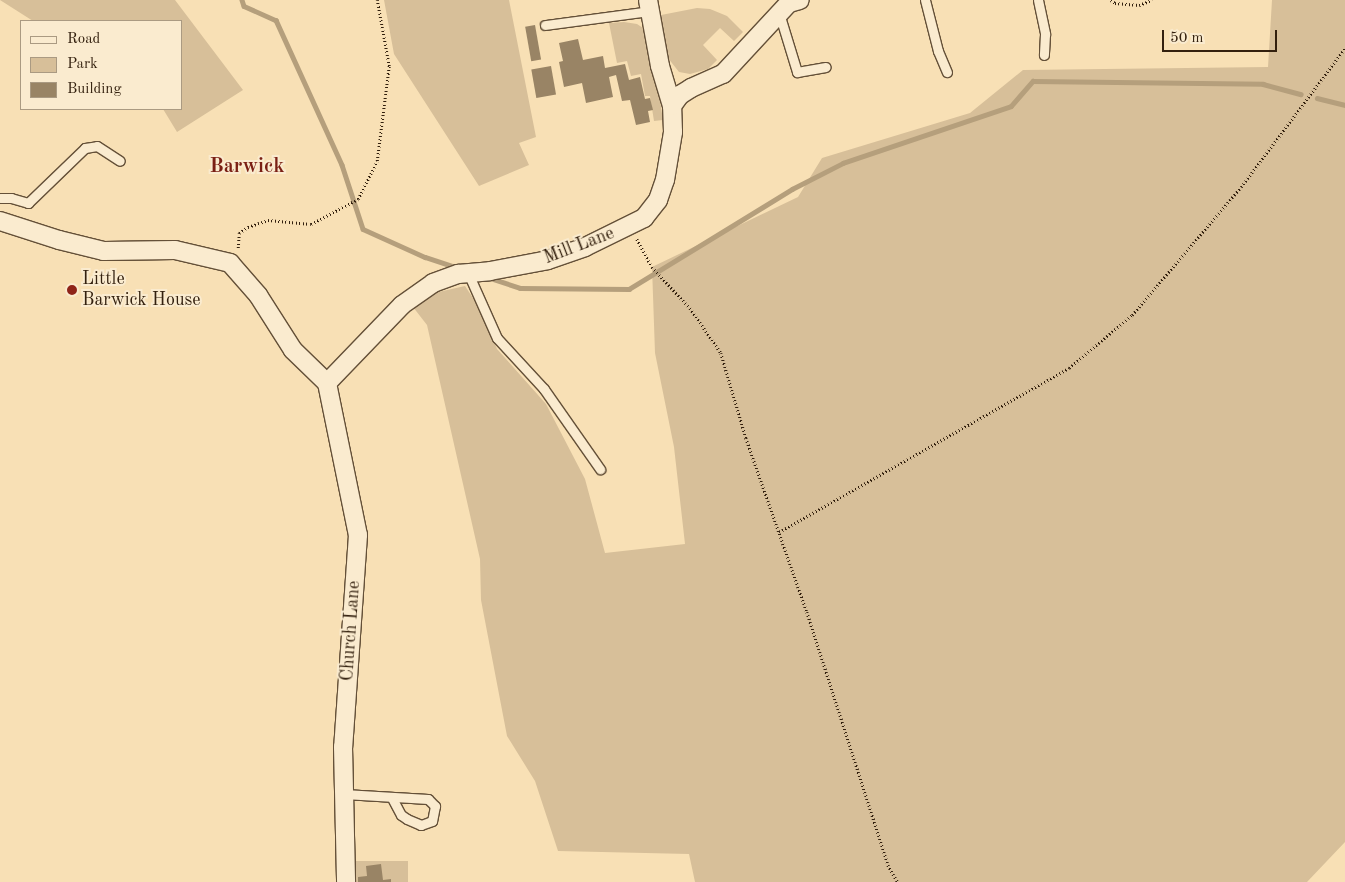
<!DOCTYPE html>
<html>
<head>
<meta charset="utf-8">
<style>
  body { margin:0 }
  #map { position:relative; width:1345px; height:882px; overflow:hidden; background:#f8e0b5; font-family:"Old Standard TT",serif }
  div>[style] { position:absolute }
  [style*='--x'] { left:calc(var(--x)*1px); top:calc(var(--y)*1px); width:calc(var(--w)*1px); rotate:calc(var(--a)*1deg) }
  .green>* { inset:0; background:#d7bf99; transform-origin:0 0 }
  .stream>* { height:4.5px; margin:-2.25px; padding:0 2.25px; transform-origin:2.25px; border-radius:2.25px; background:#b59f7c }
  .building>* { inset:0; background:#998465; transform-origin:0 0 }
  .path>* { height:2.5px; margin-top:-1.25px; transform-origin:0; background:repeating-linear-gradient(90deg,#33200e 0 1px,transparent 0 3.5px) }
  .roads { filter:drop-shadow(1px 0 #645038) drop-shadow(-1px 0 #645038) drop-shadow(0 1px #645038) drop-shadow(0 -1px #645038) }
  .service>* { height:9px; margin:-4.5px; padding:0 4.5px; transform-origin:4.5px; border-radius:4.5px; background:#faebcf }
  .minor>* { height:18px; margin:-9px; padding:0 9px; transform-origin:9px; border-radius:9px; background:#faebcf }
  .dots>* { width:14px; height:14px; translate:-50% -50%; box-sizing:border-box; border:2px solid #faebcf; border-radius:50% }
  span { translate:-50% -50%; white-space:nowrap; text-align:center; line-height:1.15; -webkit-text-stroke:4px #faebcf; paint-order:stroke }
  .street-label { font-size:18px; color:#33200e }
  .poi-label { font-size:18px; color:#33200e }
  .left { translate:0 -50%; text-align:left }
  .quarter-label { font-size:20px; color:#7a1f14; font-weight:700 }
  .legend { position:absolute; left:20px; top:20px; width:162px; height:90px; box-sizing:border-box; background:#faebcf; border:1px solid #aa9a82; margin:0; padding:6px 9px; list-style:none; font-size:15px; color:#33200e }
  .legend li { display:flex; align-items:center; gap:10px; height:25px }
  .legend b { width:25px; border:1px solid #aa9a82 }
  .scale { position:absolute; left:1162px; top:30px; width:115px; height:22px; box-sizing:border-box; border:2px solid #33200e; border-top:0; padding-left:6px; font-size:15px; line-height:18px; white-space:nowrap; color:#33200e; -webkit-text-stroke:4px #faebcf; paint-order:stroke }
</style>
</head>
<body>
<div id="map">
  <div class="green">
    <div style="clip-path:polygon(0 0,175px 0,243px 90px,177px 132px,163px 109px,181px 109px,181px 21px,33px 21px)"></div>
    <div style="clip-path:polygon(384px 0,509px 0,536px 137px,519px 143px,529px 165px,479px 186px,394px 54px)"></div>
    <div style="clip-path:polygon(1272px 0,1345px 0,1345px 842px,1307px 882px,695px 882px,689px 854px,558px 851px,535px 781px,507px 736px,481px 600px,480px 559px,427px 325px,413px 307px,434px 293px,465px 286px,477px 304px,497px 349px,546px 404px,585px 479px,605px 553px,685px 544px,674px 447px,655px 353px,652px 267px,798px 197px,822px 158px,970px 113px,1023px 70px,1268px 67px)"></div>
    <div style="clip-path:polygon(697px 8px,710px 9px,727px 16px,743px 32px,734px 41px,720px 28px,703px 45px,717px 60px,708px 69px,690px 74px,679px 72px,668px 58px,656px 16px)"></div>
    <div style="clip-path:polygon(624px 22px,637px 24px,646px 30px,651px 41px,663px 120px,654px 121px,650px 96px,645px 96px,641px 74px,631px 76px,627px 61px,617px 63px,609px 23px)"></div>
    <div style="left:353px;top:861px;width:55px;height:21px"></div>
  </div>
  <div class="stream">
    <div style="--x:242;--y:0;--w:6;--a:72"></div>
    <div style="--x:244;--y:6;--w:35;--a:24"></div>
    <div style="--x:276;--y:20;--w:159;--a:65.5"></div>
    <div style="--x:342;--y:165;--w:67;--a:71.8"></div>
    <div style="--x:363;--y:229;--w:68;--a:24.3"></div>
    <div style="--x:425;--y:257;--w:36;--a:18"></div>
    <div style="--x:1317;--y:98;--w:29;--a:14"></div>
    <div style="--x:490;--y:278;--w:32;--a:18"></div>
    <div style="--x:520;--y:288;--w:109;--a:0.5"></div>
    <div style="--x:629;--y:289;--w:191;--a:-31.5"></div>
    <div style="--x:792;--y:189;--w:57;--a:-27"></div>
    <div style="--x:843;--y:163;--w:177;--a:-18.7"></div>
    <div style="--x:1011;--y:106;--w:33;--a:-49"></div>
    <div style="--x:1033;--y:81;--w:230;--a:0.7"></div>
    <div style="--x:1263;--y:84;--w:39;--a:15"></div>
  </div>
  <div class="building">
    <div style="left:535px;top:25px;width:35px;height:10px;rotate:80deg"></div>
    <div style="clip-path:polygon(578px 39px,583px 60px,603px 56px,605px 68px,625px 64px,629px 80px,640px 77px,645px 99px,650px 98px,653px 110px,648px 111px,650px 122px,636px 125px,630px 100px,622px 101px,616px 75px,609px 77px,613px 97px,586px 103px,582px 83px,564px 87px,559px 62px,563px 61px,559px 43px)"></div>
    <div style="left:551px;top:66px;width:29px;height:20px;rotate:80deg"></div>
    <div style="clip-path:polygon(381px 864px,383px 880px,391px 879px,391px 882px,358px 882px,358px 877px,367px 876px,366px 866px)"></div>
  </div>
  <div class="path">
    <div style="--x:1111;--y:0;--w:5;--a:37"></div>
    <div style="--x:1115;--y:3;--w:24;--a:5"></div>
    <div style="--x:1139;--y:5;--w:14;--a:-21"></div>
    <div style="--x:637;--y:239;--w:32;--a:62"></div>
    <div style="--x:652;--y:267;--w:56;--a:47.2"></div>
    <div style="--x:690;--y:308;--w:55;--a:55.4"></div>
    <div style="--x:721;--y:353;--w:89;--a:73.6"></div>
    <div style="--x:746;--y:438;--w:184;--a:70.7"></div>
    <div style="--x:807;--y:612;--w:266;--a:72.2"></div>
    <div style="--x:888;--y:865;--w:20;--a:60"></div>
    <div style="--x:238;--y:248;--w:15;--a:-86"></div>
    <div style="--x:239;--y:233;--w:11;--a:-34"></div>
    <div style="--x:248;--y:227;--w:21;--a:-19"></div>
    <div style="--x:268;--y:220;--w:43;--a:5.3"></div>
    <div style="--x:311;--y:224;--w:53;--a:-28"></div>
    <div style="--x:358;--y:199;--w:42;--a:-63.4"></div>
    <div style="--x:377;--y:161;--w:96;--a:-82.8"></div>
    <div style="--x:389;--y:66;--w:67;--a:-100.3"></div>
    <div style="--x:779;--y:532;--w:333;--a:-29.5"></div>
    <div style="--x:1069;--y:368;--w:82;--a:-40.1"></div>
    <div style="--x:1132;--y:315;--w:168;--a:-49.6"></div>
    <div style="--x:1241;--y:187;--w:174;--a:-53.2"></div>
  </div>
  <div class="roads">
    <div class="service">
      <div style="--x:925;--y:0;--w:53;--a:75.7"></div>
      <div style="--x:938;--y:51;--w:23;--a:67"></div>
      <div style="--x:1038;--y:0;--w:35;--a:78"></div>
      <div style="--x:1045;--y:34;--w:21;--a:93"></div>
      <div style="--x:779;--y:13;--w:62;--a:73"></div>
      <div style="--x:797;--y:72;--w:29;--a:-10"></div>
      <div style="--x:545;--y:25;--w:106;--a:-7.6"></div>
      <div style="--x:0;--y:198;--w:11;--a:0"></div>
      <div style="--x:11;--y:198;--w:18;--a:16"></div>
      <div style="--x:28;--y:203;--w:79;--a:-44"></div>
      <div style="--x:85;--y:148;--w:12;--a:-9"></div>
      <div style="--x:97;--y:146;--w:27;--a:33"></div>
      <div style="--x:468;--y:273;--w:71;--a:66"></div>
      <div style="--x:497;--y:338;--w:69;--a:47.3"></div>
      <div style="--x:544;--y:389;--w:98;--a:55"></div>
      <div style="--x:344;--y:794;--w:84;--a:3.4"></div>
      <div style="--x:428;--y:799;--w:10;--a:45"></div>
      <div style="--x:435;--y:806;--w:15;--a:101"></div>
      <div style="--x:432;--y:821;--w:12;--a:160"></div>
      <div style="--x:421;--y:825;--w:15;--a:-157"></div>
      <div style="--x:407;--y:819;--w:7;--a:-146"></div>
      <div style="--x:401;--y:815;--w:19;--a:-118"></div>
    </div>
    <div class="minor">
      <div style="--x:672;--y:106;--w:14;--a:-54"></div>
      <div style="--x:680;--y:95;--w:13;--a:-32"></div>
      <div style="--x:691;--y:88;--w:35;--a:-24"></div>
      <div style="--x:723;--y:74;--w:97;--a:-47.1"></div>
      <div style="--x:789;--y:3;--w:11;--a:-15"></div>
      <div style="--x:0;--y:221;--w:62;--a:17.9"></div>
      <div style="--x:59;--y:240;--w:46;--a:13.7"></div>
      <div style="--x:104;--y:251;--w:71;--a:-0.8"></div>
      <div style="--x:175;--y:250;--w:57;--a:13.3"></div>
      <div style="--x:230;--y:263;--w:43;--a:48.8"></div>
      <div style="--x:258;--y:295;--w:65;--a:57.5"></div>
      <div style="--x:293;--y:350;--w:47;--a:44.1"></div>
      <div style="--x:327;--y:383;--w:108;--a:-46.1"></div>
      <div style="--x:402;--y:305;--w:38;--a:-35"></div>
      <div style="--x:433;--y:283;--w:27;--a:-20"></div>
      <div style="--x:458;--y:274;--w:32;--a:-5"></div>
      <div style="--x:490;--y:271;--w:59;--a:-10.7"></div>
      <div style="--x:548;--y:260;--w:39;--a:-19"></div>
      <div style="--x:585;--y:247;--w:66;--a:-26.2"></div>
      <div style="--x:644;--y:218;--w:23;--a:-52"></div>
      <div style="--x:658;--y:200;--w:21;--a:-71"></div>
      <div style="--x:665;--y:180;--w:49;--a:-80.5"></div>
      <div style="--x:673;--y:132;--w:26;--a:-92"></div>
      <div style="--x:672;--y:106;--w:42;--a:-106.7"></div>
      <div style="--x:660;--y:66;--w:67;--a:-100.3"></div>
      <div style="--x:327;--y:383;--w:155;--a:78.5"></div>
      <div style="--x:358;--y:535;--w:213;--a:94"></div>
      <div style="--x:343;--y:747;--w:135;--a:88.7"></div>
    </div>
  </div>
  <div class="dots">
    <div style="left:72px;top:290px;background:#8f2418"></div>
  </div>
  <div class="street-label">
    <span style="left:579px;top:246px;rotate:-21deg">Mill Lane</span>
    <span style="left:351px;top:631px;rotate:-86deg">Church Lane</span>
  </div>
  <div class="poi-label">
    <span class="left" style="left:82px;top:290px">Little<br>Barwick House</span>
  </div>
  <div class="quarter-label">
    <span style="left:247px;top:167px">Barwick</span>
  </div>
  <ul class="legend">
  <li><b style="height:6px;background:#faebcf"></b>Road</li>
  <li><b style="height:14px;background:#d7bf99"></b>Park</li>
  <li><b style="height:14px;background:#998465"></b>Building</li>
  </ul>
  <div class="scale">50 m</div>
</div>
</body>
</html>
